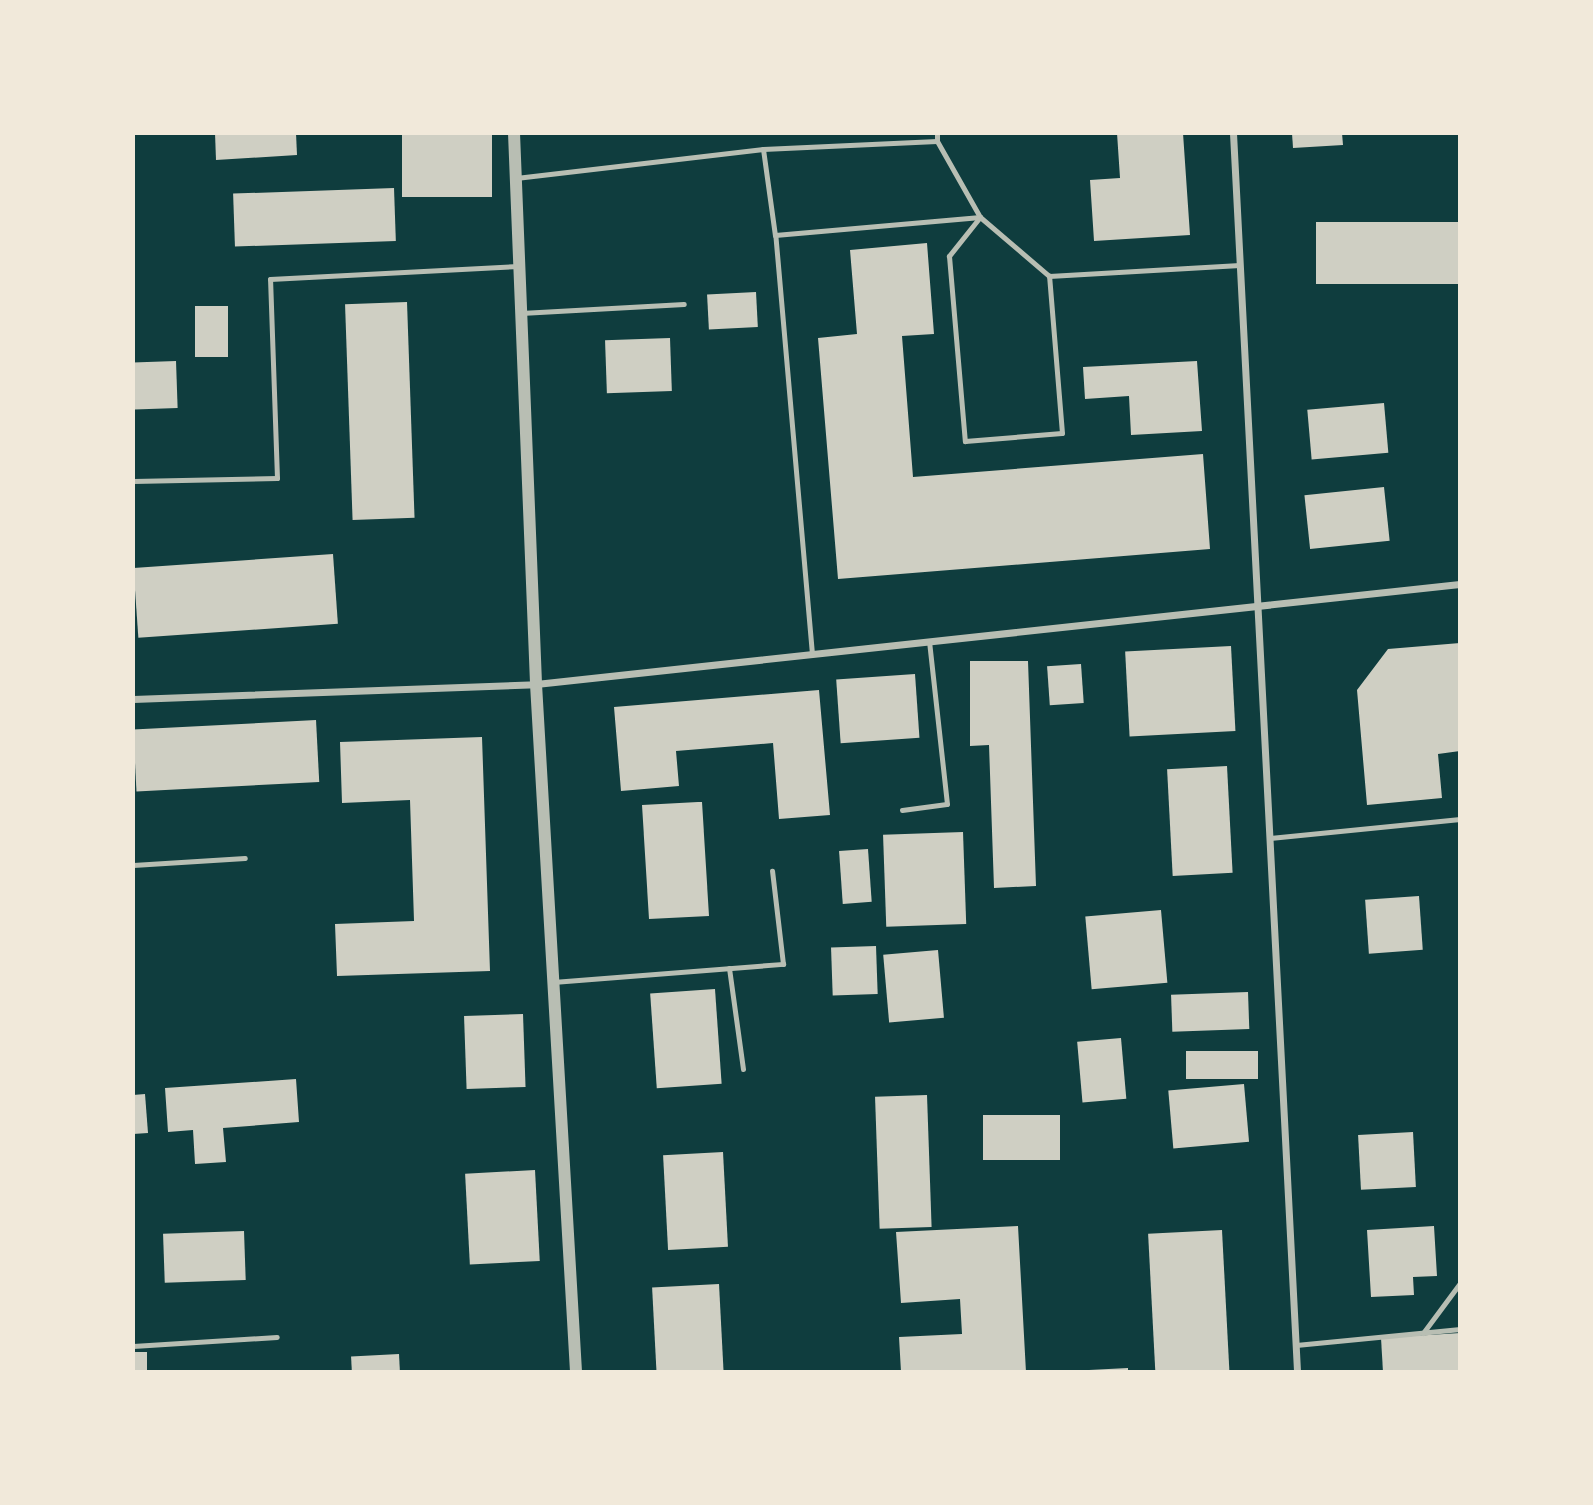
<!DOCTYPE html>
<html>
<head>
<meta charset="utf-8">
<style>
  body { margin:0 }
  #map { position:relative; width:1593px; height:1505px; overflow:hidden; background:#0f3d3e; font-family:Montserrat,sans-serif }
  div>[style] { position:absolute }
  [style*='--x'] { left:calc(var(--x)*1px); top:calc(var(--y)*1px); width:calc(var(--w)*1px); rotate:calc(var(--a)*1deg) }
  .building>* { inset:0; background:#cfcfc3; transform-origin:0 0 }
  .service>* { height:5px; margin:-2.5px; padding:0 2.5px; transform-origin:2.5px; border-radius:2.5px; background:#b8beb3 }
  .minor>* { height:7px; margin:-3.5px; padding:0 3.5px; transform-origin:3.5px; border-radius:3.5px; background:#b8beb3 }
  .tertiary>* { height:12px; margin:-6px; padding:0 6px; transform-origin:6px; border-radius:6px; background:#b8beb3 }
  span { translate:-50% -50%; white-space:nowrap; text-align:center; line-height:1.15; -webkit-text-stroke:6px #f1e9da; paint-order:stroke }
  .frame { position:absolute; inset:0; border:135px solid #f1e9da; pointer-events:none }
</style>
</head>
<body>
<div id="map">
  <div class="building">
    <div style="clip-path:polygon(215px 133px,296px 133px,297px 155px,216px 160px)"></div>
    <div style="left:402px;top:133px;width:90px;height:64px"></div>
    <div style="clip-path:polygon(1117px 133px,1183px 133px,1190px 235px,1094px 241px,1090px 180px,1120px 178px)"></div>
    <div style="clip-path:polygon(1292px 133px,1342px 133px,1343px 145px,1293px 148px)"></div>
    <div style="left:394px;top:188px;width:53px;height:161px;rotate:88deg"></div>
    <div style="left:1460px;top:222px;width:62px;height:144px;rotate:90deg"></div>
    <div style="clip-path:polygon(927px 243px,934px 334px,902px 336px,913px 477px,1203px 454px,1210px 549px,838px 579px,818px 338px,857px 334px,850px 250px)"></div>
    <div style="left:756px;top:292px;width:35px;height:49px;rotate:87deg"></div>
    <div style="left:407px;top:302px;width:216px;height:62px;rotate:88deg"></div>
    <div style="left:195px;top:306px;width:33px;height:51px"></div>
    <div style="left:670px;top:338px;width:53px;height:65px;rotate:88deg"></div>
    <div style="left:176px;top:361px;width:47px;height:43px;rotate:88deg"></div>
    <div style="clip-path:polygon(1197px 361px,1202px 431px,1131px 435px,1129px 396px,1085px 399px,1083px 367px)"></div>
    <div style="left:1384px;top:403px;width:50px;height:77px;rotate:85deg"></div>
    <div style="left:1384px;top:487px;width:54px;height:80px;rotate:84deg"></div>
    <div style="left:333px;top:554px;width:70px;height:200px;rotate:86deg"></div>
    <div style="clip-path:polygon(1460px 643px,1460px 751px,1438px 754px,1442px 798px,1367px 805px,1357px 690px,1388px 649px)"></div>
    <div style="left:1231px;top:646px;width:85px;height:106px;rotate:87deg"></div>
    <div style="clip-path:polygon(970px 661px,1028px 661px,1036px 886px,994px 888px,989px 745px,970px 746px)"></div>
    <div style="left:1081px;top:664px;width:39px;height:34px;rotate:86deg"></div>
    <div style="left:915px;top:674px;width:64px;height:79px;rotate:86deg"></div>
    <div style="clip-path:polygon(819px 690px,830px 815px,779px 819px,773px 743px,676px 751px,679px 786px,621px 791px,614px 707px)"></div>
    <div style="left:316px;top:720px;width:62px;height:183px;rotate:87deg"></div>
    <div style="clip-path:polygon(482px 737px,490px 971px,337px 976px,335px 924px,414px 921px,410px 800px,342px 803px,340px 742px)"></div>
    <div style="left:1227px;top:766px;width:107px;height:60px;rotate:87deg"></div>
    <div style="clip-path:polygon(698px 802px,702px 802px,709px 916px,649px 919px,642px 805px)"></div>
    <div style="left:963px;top:832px;width:92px;height:80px;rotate:88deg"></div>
    <div style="left:868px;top:849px;width:53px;height:29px;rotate:86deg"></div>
    <div style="left:1419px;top:896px;width:54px;height:54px;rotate:86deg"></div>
    <div style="left:1161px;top:910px;width:73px;height:76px;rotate:85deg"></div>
    <div style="left:876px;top:946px;width:48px;height:45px;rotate:88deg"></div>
    <div style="left:938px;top:950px;width:68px;height:55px;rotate:85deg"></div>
    <div style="left:715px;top:989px;width:95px;height:65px;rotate:86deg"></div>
    <div style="left:1248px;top:992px;width:37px;height:77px;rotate:88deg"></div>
    <div style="left:523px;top:1014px;width:73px;height:59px;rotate:88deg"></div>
    <div style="left:1121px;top:1038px;width:61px;height:44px;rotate:85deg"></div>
    <div style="left:1258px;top:1051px;width:28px;height:72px;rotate:90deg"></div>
    <div style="clip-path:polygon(296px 1079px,299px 1122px,223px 1128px,226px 1162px,195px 1164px,193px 1130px,168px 1132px,165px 1088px)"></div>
    <div style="left:1244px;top:1084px;width:58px;height:76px;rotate:85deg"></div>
    <div style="clip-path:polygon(145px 1094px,148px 1133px,133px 1134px,133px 1095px)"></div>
    <div style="left:927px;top:1095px;width:132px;height:52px;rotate:88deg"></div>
    <div style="left:983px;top:1115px;width:77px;height:45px"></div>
    <div style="left:1413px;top:1132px;width:55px;height:55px;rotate:87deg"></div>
    <div style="left:723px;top:1152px;width:95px;height:60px;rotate:87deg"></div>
    <div style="left:535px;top:1170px;width:91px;height:70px;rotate:87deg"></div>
    <div style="clip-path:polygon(1018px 1226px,1026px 1372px,901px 1372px,899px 1337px,962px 1334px,960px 1299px,901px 1303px,896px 1232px)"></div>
    <div style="clip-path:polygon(1434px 1226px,1437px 1276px,1413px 1277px,1414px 1295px,1371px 1297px,1367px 1230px)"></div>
    <div style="left:1222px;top:1230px;width:142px;height:74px;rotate:87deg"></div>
    <div style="left:244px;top:1231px;width:49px;height:81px;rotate:88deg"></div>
    <div style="left:719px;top:1284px;width:88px;height:67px;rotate:87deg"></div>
    <div style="clip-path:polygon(1460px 1333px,1460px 1372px,1383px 1372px,1381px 1338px)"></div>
    <div style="left:133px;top:1352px;width:14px;height:20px"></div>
    <div style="left:399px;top:1354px;width:18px;height:48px;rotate:87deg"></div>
    <div style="clip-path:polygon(1128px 1368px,1128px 1372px,1090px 1372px,1089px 1370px)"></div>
  </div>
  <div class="service">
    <div style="--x:937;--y:141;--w:87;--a:60.5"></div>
    <div style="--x:980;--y:217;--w:50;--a:128.5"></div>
    <div style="--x:949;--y:256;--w:186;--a:85.1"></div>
    <div style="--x:965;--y:441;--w:97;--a:-4.7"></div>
    <div style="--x:1062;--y:433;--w:158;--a:-94.7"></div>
    <div style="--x:763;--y:149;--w:87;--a:82.1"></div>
    <div style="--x:516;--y:178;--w:249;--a:-6.7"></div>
    <div style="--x:763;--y:149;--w:174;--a:-2.6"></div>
    <div style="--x:937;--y:141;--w:8;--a:-90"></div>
    <div style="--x:521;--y:313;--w:163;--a:-3.2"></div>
    <div style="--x:133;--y:481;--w:144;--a:-1.2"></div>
    <div style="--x:277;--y:478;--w:199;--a:-92"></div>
    <div style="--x:270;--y:279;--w:249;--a:-3"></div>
    <div style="--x:812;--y:654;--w:421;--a:-95"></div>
    <div style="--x:775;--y:235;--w:206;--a:-5"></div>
    <div style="--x:980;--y:217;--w:91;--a:40.5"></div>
    <div style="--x:1049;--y:276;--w:191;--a:-3.3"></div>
    <div style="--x:902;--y:810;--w:45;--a:-7.6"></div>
    <div style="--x:947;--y:804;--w:164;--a:-96.3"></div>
    <div style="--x:1270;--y:838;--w:191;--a:-5.7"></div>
    <div style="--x:133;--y:865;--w:112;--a:-3.6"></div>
    <div style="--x:729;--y:968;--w:102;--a:82.1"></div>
    <div style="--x:553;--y:982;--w:231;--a:-4.5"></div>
    <div style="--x:783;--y:964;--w:94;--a:-96.7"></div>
    <div style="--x:1423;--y:1333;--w:62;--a:-53.5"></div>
    <div style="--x:1296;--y:1345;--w:165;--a:-5.6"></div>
    <div style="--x:133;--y:1346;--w:144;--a:-3.6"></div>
  </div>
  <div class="minor">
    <div style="--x:1233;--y:133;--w:1241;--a:87.04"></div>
    <div style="--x:133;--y:699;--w:403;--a:-2.1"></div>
    <div style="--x:536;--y:684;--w:929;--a:-6.18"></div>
  </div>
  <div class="tertiary">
    <div style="--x:514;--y:133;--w:551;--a:87.71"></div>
    <div style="--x:536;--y:684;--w:689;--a:86.67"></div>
  </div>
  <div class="frame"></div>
</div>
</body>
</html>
